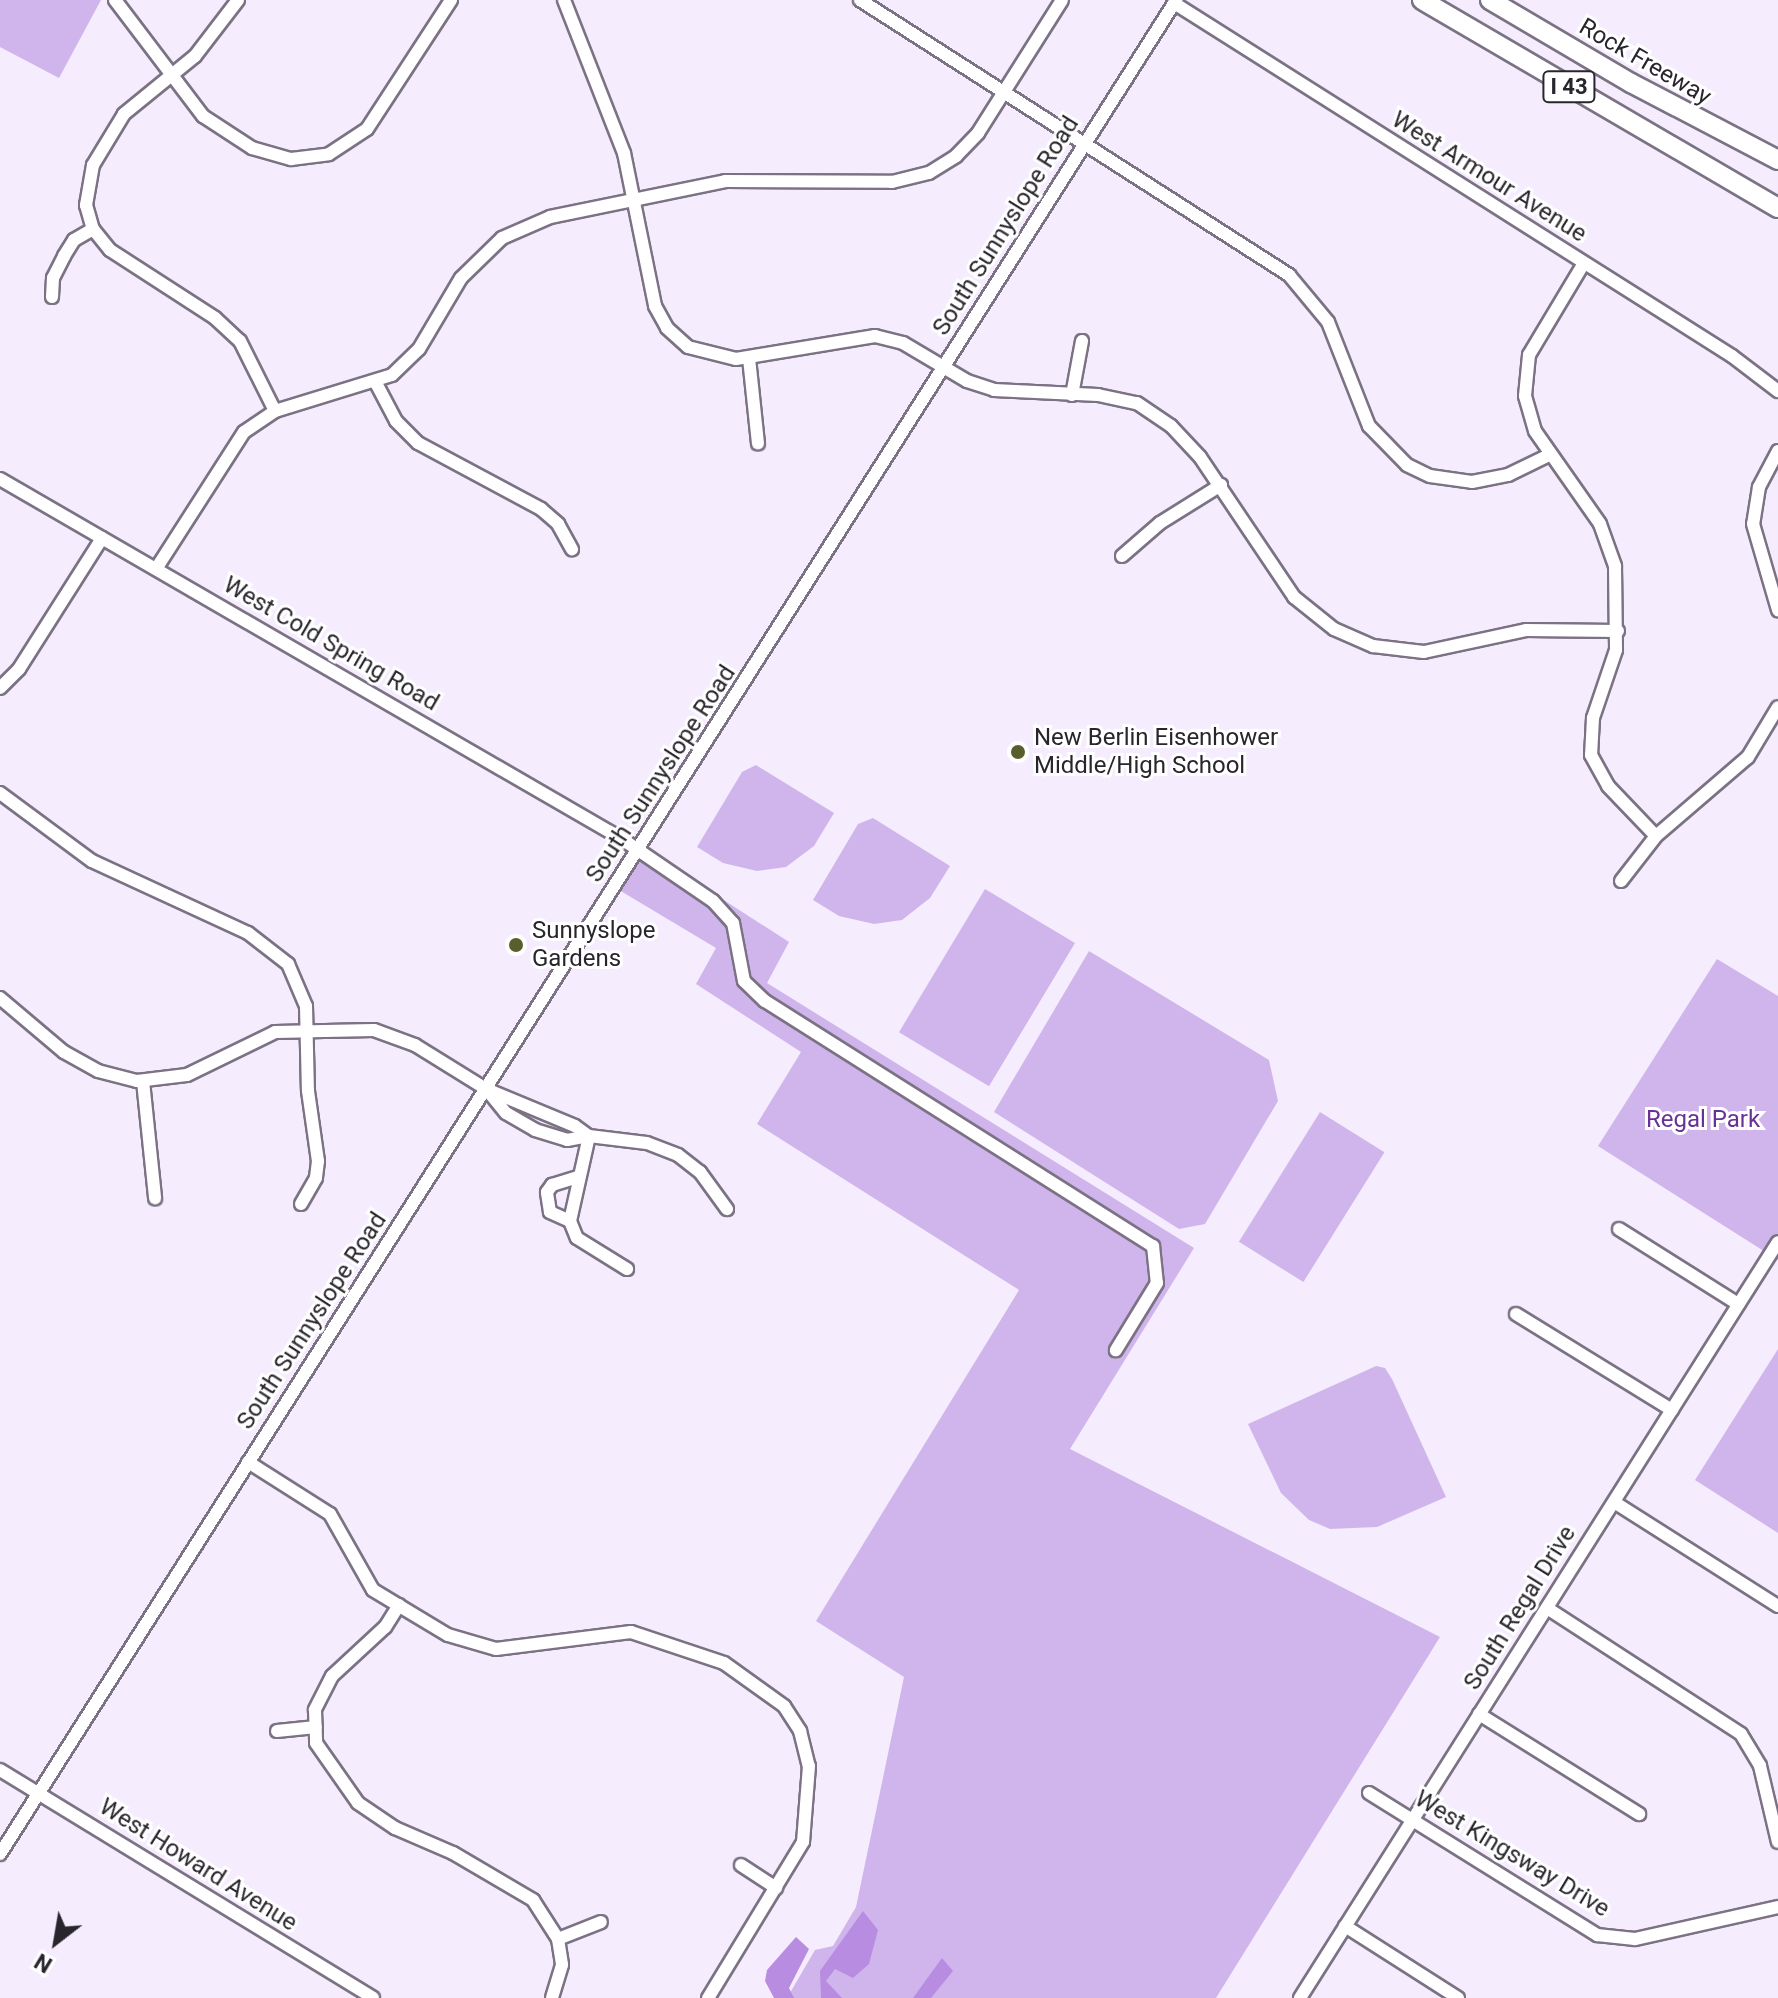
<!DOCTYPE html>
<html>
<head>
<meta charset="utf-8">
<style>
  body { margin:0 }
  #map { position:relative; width:1778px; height:1998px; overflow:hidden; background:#f5edfd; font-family:Roboto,sans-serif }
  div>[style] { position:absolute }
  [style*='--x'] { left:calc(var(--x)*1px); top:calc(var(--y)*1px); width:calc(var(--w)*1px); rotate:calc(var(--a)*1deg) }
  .green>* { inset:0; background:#d0b5ec; transform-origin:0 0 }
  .water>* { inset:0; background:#b88ce1 }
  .roads { filter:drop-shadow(2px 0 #7b7284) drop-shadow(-2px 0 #7b7284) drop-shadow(0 2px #7b7284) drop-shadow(0 -2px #7b7284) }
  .minor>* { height:12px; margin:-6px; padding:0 6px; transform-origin:6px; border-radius:6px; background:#fff }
  .highway>* { height:18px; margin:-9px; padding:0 9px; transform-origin:9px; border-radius:9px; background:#fff }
  .dots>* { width:22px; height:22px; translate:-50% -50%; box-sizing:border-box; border:4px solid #fff; border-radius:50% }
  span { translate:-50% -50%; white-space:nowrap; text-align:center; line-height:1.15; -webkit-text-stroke:6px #fff; paint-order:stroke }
  .shield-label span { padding:2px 6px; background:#fff; border:2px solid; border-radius:6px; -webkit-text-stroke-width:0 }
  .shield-label { font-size:22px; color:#28252c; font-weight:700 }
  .street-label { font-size:24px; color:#28252c }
  .poi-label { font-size:24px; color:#28252c }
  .left { translate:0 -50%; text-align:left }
  .park-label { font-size:24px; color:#6a3195 }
  .north { position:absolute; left:16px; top:1902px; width:80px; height:80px; -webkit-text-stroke:6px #fff; paint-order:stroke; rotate:211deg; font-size:22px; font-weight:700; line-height:32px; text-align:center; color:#28252c }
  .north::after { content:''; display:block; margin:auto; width:28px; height:36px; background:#28252c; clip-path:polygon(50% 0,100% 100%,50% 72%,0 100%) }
</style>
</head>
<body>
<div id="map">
  <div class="green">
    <div style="clip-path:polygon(0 0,101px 0,59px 78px,0 47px)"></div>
    <div style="clip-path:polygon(756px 765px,834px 813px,814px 846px,786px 867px,757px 871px,723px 863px,697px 847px,742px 772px)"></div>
    <div style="clip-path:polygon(873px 818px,950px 866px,930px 898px,902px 920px,874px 924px,839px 916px,813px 900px,858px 824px)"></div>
    <div style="clip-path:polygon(640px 846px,789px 942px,767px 983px,1194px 1248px,1070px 1449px,1440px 1637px,1216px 1998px,787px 1998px,815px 1950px,833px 1946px,856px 1907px,904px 1677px,816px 1621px,1019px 1290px,757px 1124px,801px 1052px,696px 984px,716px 948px,614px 887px)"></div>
    <div style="left:985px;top:889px;width:105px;height:167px;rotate:31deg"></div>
    <div style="clip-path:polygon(1089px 951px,1269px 1060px,1278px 1101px,1205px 1224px,1179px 1229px,994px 1112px)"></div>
    <div style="clip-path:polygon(1717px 959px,1778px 996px,1778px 1260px,1598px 1146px)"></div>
    <div style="left:1320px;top:1112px;width:76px;height:153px;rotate:32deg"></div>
    <div style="clip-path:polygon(1778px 1349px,1778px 1533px,1695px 1480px)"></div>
    <div style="clip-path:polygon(1376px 1366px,1385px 1368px,1392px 1379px,1446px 1497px,1377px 1527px,1330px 1529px,1309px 1520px,1281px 1493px,1248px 1424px)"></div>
  </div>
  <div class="water">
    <div style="clip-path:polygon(863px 1911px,878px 1930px,869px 1964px,853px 1978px,835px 1969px,826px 1981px,842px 1998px,821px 1998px,820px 1971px)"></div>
    <div style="clip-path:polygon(796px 1937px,809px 1949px,789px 1988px,794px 1998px,774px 1998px,765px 1981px,767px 1970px)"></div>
    <div style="clip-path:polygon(942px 1958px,953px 1971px,931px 1998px,913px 1998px)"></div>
  </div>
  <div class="roads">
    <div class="minor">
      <div style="--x:115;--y:0;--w:146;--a:52.8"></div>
      <div style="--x:203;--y:116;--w:59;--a:33.1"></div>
      <div style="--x:252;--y:148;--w:41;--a:15.8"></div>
      <div style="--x:291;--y:159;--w:38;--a:-7"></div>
      <div style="--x:329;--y:154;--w:45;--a:-33.3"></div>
      <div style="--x:367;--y:129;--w:154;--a:-56.9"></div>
      <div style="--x:238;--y:0;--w:71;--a:127.5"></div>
      <div style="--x:195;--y:56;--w:92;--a:140.8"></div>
      <div style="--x:124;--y:114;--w:60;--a:121.3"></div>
      <div style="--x:93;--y:165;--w:41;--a:99.9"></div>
      <div style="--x:86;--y:205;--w:25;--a:74"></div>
      <div style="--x:93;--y:229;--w:27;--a:51"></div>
      <div style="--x:110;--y:250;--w:125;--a:32.9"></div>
      <div style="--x:215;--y:318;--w:34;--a:43"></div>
      <div style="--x:240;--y:341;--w:78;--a:63.4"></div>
      <div style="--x:564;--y:0;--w:164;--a:68.6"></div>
      <div style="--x:624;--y:153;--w:156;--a:78.5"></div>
      <div style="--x:655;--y:306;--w:25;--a:61"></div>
      <div style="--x:667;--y:328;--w:28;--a:42"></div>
      <div style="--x:688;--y:347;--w:49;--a:14"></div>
      <div style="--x:736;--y:359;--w:141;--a:-9.4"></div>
      <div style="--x:875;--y:336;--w:29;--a:14"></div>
      <div style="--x:903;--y:343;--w:74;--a:30.7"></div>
      <div style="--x:967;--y:381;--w:28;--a:18"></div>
      <div style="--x:994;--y:390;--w:104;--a:2.8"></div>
      <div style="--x:1098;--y:395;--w:40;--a:12"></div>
      <div style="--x:1137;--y:403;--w:41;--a:34.1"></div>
      <div style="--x:1171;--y:426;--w:42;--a:46.9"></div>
      <div style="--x:1200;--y:457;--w:169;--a:56.1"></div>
      <div style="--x:1294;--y:597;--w:51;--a:38.7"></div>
      <div style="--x:1334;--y:629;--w:43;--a:23.6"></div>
      <div style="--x:1373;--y:646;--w:51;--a:6.7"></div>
      <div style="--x:1424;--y:652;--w:104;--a:-12.2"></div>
      <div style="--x:1526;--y:630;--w:92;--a:0.6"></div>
      <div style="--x:860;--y:0;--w:510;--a:32.66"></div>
      <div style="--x:1289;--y:275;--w:61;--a:50.3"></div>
      <div style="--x:1328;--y:322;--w:112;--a:68.5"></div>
      <div style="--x:1369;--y:426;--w:54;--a:45.7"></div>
      <div style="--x:1407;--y:465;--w:25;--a:26"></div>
      <div style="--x:1430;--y:476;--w:42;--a:8.1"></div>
      <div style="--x:1472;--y:482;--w:37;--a:-11"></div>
      <div style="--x:1508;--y:475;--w:46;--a:-26"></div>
      <div style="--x:1174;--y:3;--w:660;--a:32.32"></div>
      <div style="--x:1732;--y:356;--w:58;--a:37.3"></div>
      <div style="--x:1584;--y:263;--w:107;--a:120.9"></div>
      <div style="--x:1529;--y:355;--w:41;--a:95.6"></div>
      <div style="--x:1525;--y:396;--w:36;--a:74"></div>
      <div style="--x:1535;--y:431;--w:113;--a:55"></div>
      <div style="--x:1600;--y:524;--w:45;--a:70.3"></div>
      <div style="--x:1615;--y:566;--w:84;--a:89.3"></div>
      <div style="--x:1616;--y:650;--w:72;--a:108.7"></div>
      <div style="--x:1593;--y:718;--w:37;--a:93"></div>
      <div style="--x:1591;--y:755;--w:35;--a:61"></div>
      <div style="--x:1608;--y:786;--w:69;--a:46.2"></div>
      <div style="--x:52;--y:297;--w:19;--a:-87"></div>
      <div style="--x:53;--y:278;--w:25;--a:-63"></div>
      <div style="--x:64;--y:256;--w:19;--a:-58"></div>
      <div style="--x:74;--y:240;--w:22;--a:-30"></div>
      <div style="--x:749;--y:358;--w:86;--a:84"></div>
      <div style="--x:376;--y:383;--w:43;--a:62.2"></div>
      <div style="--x:396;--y:421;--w:31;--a:45"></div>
      <div style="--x:418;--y:443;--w:140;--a:28.2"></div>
      <div style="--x:541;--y:509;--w:23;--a:41"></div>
      <div style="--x:558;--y:524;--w:29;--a:61"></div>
      <div style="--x:1072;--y:395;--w:55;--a:-79.5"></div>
      <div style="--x:1778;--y:451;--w:41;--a:117.8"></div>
      <div style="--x:1759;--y:487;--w:37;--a:99"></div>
      <div style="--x:1753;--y:524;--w:90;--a:73.8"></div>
      <div style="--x:0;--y:479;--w:719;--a:30.06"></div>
      <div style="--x:622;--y:839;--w:110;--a:34.3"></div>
      <div style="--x:713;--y:901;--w:30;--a:48"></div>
      <div style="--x:733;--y:923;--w:59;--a:79.3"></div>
      <div style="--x:744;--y:981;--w:29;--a:44"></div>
      <div style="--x:765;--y:1001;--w:459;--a:32.3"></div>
      <div style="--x:1153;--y:1246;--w:37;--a:84"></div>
      <div style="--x:1157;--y:1283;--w:79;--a:121.5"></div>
      <div style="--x:1122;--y:556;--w:50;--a:-41"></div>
      <div style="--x:1160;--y:523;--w:72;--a:-31.9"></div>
      <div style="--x:156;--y:569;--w:163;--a:-57.3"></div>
      <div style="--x:244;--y:432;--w:37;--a:-34"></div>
      <div style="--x:275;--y:411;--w:122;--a:-17.1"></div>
      <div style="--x:392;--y:375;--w:37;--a:-44"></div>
      <div style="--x:419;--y:349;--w:82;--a:-59.4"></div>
      <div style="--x:461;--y:278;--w:57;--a:-44.3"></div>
      <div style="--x:502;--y:238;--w:52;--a:-23.6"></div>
      <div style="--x:550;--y:217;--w:179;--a:-11.6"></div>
      <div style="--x:725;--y:181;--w:167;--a:0.3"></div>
      <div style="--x:892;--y:182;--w:38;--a:-14"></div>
      <div style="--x:929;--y:173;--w:32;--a:-32"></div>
      <div style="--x:956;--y:156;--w:32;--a:-46"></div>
      <div style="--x:978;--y:133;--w:157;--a:-57.7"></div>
      <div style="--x:0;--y:688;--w:27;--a:-45"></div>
      <div style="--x:19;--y:669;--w:155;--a:-57.6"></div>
      <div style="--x:0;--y:793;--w:114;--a:36.5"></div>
      <div style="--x:92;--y:861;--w:172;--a:24.8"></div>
      <div style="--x:248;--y:933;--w:51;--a:37.8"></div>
      <div style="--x:288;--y:964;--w:46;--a:66.8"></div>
      <div style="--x:306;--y:1006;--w:85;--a:88.7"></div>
      <div style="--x:308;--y:1091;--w:71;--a:81.9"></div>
      <div style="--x:318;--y:1161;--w:17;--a:97"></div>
      <div style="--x:316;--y:1178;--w:30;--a:120"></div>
      <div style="--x:1621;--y:881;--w:57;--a:-52.1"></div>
      <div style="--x:1656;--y:836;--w:121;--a:-40.7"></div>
      <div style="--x:1748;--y:757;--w:58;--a:-59"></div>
      <div style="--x:0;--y:998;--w:84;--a:40.2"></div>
      <div style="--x:64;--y:1052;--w:39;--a:29"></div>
      <div style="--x:98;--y:1071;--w:40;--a:14.4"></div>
      <div style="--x:137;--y:1081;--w:50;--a:-6.8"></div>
      <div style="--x:187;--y:1075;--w:98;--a:-26"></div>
      <div style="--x:275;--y:1032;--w:99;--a:-1.2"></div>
      <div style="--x:374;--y:1030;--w:44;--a:20.1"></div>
      <div style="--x:415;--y:1045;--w:84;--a:31.8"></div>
      <div style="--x:486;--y:1089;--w:96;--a:22.6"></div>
      <div style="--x:575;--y:1126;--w:17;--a:36"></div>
      <div style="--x:143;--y:1081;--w:118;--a:84.1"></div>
      <div style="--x:488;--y:1091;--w:28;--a:51"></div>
      <div style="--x:506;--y:1113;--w:34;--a:30"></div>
      <div style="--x:535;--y:1130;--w:34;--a:17"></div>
      <div style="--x:567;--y:1140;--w:22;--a:-10"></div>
      <div style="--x:589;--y:1136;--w:58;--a:6.9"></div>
      <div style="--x:647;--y:1143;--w:33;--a:21"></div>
      <div style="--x:678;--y:1155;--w:28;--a:38"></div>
      <div style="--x:700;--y:1172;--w:46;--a:53.9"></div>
      <div style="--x:589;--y:1136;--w:87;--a:102.6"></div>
      <div style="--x:570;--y:1221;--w:18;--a:68"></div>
      <div style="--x:577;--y:1238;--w:59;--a:31.8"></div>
      <div style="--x:570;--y:1221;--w:22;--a:-156"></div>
      <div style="--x:550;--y:1212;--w:20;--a:-99"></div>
      <div style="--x:547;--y:1192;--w:9;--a:-54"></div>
      <div style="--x:552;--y:1185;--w:27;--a:-17"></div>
      <div style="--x:1619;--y:1229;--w:141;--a:32.2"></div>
      <div style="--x:1516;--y:1314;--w:183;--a:31.6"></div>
      <div style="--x:248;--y:1462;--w:97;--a:32.4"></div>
      <div style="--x:330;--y:1514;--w:87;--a:60.5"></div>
      <div style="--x:373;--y:1590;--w:87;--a:31"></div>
      <div style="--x:448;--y:1635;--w:50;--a:16.3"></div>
      <div style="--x:496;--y:1649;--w:136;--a:-7.2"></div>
      <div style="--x:631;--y:1632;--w:98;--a:18.4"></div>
      <div style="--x:724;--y:1663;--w:74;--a:35.6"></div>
      <div style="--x:784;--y:1706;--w:30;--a:57"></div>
      <div style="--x:800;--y:1731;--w:36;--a:76"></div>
      <div style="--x:809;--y:1766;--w:76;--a:94.5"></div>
      <div style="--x:803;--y:1842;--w:183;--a:121.3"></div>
      <div style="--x:1614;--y:1502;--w:194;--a:32.4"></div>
      <div style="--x:399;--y:1605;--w:26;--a:122"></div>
      <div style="--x:385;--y:1627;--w:72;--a:137.2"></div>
      <div style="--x:332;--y:1676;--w:38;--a:117"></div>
      <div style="--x:315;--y:1710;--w:33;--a:88"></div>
      <div style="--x:316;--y:1743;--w:73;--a:55"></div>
      <div style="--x:358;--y:1803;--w:45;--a:34"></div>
      <div style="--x:395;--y:1828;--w:63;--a:23.3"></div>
      <div style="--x:453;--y:1853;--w:93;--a:30.4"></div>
      <div style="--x:533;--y:1900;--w:46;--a:57.3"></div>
      <div style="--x:558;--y:1939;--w:26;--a:81"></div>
      <div style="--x:562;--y:1965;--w:34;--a:107"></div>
      <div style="--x:1547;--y:1608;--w:231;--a:33"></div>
      <div style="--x:1741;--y:1734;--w:37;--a:59"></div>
      <div style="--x:1760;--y:1766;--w:78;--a:76.7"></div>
      <div style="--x:1479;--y:1714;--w:189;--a:32"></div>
      <div style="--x:277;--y:1731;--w:39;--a:-6"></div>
      <div style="--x:0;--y:1770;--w:437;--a:31.4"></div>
      <div style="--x:1369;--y:1793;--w:269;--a:31.9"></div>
      <div style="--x:1597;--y:1935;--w:38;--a:6"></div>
      <div style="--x:1635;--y:1939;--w:147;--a:-12.6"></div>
      <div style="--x:0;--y:1854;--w:2196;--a:-57.61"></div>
      <div style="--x:741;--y:1865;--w:42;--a:33.3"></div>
      <div style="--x:1345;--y:1926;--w:134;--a:32.5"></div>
      <div style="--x:558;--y:1939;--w:46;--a:-21.6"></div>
      <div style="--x:1300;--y:1998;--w:894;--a:-57.7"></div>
    </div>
    <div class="highway">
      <div style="--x:1422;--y:0;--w:412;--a:30.3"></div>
      <div style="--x:1490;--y:0;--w:164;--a:30.5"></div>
      <div style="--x:1631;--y:83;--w:166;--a:27.6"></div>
    </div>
  </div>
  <div class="dots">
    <div style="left:1018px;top:752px;background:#595e2c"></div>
    <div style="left:516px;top:945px;background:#595e2c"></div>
  </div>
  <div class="shield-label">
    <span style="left:1569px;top:87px">I 43</span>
  </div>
  <div class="street-label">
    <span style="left:1645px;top:62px;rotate:30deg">Rock Freeway</span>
    <span style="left:1489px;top:177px;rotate:32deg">West Armour Avenue</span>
    <span style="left:1006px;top:226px;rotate:-58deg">South Sunnyslope Road</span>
    <span style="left:331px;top:644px;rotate:30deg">West Cold Spring Road</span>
    <span style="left:661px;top:774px;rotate:-57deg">South Sunnyslope Road</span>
    <span style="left:312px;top:1321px;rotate:-57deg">South Sunnyslope Road</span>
    <span style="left:1520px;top:1608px;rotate:-58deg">South Regal Drive</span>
    <span style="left:1512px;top:1854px;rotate:31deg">West Kingsway Drive</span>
    <span style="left:198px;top:1865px;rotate:32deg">West Howard Avenue</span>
  </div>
  <div class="poi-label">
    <span class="left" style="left:1034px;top:752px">New Berlin Eisenhower<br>Middle/High School</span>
    <span class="left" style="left:532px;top:945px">Sunnyslope<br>Gardens</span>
  </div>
  <div class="park-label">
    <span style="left:1703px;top:1120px">Regal Park</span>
  </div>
  <div class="north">N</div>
</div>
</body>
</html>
